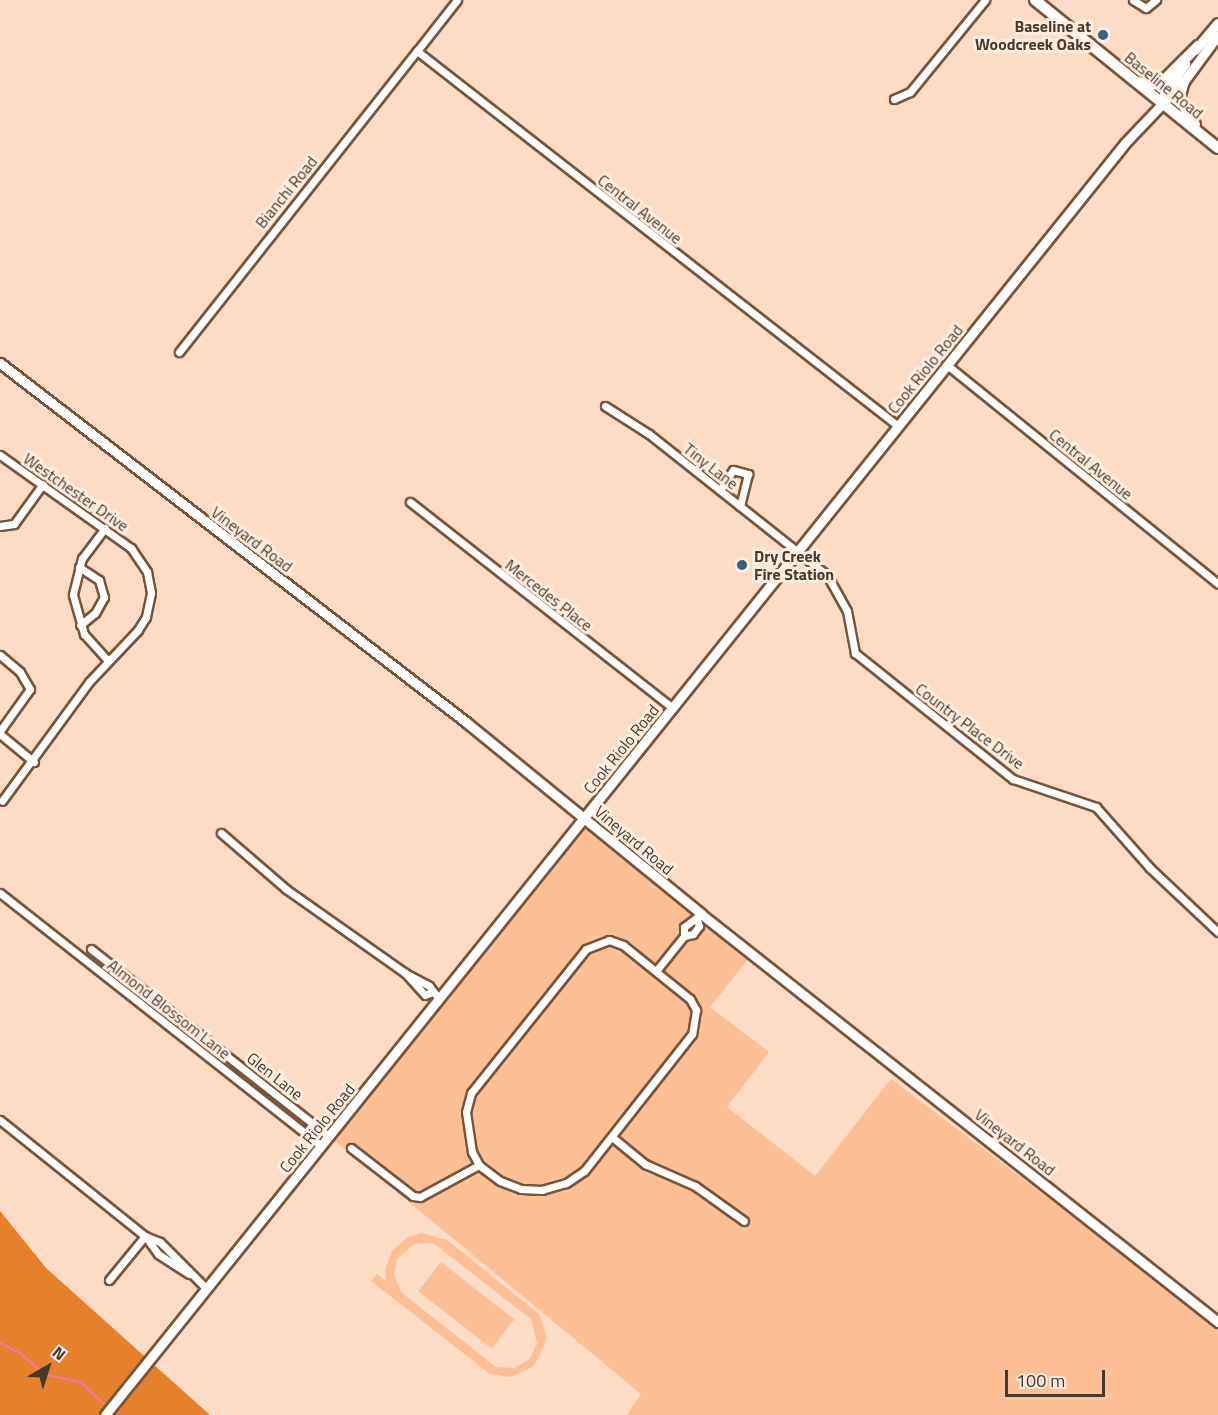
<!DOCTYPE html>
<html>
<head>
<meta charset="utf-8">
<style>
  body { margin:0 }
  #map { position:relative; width:1218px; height:1415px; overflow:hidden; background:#fedbc4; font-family:"Titillium Web",sans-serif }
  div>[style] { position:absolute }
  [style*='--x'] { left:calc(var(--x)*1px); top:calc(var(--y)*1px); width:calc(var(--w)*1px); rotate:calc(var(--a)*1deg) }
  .green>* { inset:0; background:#fdbf93; transform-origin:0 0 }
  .forest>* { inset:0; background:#e5812d }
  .stream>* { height:2px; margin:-1px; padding:0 1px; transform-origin:1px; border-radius:1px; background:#ed78a8 }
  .roads { filter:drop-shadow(2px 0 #79543b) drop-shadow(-2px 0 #79543b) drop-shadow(0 2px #79543b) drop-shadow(0 -2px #79543b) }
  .street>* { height:7px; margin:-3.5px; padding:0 3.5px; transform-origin:3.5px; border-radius:3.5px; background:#fff }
  .secondary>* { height:9px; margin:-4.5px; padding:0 4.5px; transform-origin:4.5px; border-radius:4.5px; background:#fff }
  .primary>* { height:10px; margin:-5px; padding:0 5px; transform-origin:5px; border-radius:5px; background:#fff }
  .dots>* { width:16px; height:16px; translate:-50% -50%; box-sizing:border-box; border:3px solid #feece0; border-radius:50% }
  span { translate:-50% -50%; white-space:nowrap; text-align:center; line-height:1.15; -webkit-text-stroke:6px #feece0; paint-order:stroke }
  .poi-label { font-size:16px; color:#49382c; font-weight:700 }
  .right { translate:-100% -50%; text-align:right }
  .left { translate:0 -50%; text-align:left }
  .street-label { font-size:16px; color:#49382c }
  .north { position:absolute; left:18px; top:1337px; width:60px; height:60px; -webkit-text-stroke:4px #feece0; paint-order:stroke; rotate:39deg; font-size:16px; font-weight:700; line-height:24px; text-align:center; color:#49382c }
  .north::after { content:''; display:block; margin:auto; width:21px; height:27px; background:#49382c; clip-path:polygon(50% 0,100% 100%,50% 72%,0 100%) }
  .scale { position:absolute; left:1005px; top:1370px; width:100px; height:27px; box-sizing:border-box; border:3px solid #49382c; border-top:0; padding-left:8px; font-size:18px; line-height:21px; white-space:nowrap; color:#49382c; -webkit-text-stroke:4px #feece0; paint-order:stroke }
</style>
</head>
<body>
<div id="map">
  <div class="green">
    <div style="clip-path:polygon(580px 823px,749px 958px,710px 1007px,769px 1052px,727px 1107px,815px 1176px,891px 1079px,1218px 1326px,1218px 1415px,627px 1415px,641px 1394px,329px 1136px)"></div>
    <div style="clip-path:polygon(evenodd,421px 1233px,447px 1240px,539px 1314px,547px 1338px,534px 1366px,510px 1377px,490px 1374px,371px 1281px,377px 1274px,386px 1281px,385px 1270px,392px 1251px,408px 1237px,421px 1233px,433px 1243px,531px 1319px,537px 1343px,530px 1359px,514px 1368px,496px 1367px,402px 1293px,394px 1275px,397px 1259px,414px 1244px,433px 1243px)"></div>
    <div style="left:441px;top:1262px;width:93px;height:37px;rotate:38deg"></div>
  </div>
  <div class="forest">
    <div style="clip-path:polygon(0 1211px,46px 1268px,210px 1415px,0 1415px)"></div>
  </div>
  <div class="stream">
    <div style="--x:0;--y:1343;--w:22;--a:27"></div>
    <div style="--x:20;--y:1353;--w:32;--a:41"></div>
    <div style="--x:44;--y:1374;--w:39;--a:13"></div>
    <div style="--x:82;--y:1383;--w:35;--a:44"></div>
  </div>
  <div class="roads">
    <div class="street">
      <div style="--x:457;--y:0;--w:65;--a:128.1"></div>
      <div style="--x:417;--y:51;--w:610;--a:37.94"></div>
      <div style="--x:1133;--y:0;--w:15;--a:32"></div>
      <div style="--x:1146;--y:8;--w:13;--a:-39"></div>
      <div style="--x:894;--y:99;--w:17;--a:-24"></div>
      <div style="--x:910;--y:92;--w:119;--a:-50.8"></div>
      <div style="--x:179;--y:352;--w:384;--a:-51.7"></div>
      <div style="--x:947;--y:365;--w:348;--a:38.9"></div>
      <div style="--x:605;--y:406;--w:52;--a:32.5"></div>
      <div style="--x:649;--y:434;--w:227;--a:38.4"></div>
      <div style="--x:827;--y:575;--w:41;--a:60.9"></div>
      <div style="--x:847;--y:611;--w:43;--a:79.2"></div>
      <div style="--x:855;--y:653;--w:202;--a:38.6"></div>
      <div style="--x:1013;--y:779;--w:88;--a:18.6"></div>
      <div style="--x:1096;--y:807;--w:81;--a:48.5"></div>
      <div style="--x:1150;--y:868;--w:93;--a:43.3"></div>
      <div style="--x:0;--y:455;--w:161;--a:35.4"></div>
      <div style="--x:131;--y:548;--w:29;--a:56"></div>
      <div style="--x:147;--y:572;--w:21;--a:79"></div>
      <div style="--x:151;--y:593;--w:25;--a:102"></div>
      <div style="--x:146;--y:617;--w:15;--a:122"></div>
      <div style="--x:138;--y:630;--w:71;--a:133.3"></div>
      <div style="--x:89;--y:682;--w:147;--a:126.2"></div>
      <div style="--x:720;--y:490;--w:24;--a:-57"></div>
      <div style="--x:733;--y:470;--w:16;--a:15"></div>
      <div style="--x:748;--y:474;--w:33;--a:104"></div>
      <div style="--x:410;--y:502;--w:334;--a:38.1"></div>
      <div style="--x:0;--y:526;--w:14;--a:-8"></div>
      <div style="--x:14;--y:524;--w:49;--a:-54.1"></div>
      <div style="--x:105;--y:528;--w:38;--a:127"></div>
      <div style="--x:82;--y:558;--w:38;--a:104"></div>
      <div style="--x:73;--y:595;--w:41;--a:74.2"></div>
      <div style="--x:84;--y:634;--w:36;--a:48"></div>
      <div style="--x:79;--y:567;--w:24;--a:33"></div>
      <div style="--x:99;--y:580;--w:18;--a:74"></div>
      <div style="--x:104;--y:597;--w:18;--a:119"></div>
      <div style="--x:95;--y:613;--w:19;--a:141"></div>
      <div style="--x:0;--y:655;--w:26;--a:40"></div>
      <div style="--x:20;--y:672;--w:20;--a:60"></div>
      <div style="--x:30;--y:689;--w:52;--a:125.5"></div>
      <div style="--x:0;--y:734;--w:44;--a:39.5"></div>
      <div style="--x:221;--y:833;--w:86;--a:40.7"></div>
      <div style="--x:286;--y:889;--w:146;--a:35.2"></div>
      <div style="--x:0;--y:893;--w:409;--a:38.2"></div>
      <div style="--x:684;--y:936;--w:9;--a:-13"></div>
      <div style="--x:693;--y:934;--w:10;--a:-53"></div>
      <div style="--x:699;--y:926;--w:6;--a:-108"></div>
      <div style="--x:609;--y:940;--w:15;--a:20"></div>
      <div style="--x:623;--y:945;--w:86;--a:38.9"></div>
      <div style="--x:690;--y:999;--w:13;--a:61"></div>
      <div style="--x:696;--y:1010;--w:24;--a:99"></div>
      <div style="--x:692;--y:1034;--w:174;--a:128.2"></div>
      <div style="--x:584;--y:1171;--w:22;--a:146"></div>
      <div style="--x:566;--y:1183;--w:25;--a:164"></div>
      <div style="--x:542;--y:1190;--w:21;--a:-177"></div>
      <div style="--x:521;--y:1189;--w:22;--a:-159"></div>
      <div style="--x:500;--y:1181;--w:26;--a:-143"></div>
      <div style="--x:479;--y:1165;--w:15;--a:-118"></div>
      <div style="--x:472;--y:1152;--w:40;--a:-98.5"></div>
      <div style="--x:466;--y:1112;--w:20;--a:-75"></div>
      <div style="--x:471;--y:1093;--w:184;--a:-51.4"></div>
      <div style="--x:586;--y:949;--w:25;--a:-21"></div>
      <div style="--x:91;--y:949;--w:303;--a:38.2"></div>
      <div style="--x:656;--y:971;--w:45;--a:-51.3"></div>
      <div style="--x:684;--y:936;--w:9;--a:-90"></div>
      <div style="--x:684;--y:927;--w:21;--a:-37"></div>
      <div style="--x:430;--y:993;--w:5;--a:158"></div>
      <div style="--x:425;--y:995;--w:30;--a:-132"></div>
      <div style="--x:405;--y:973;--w:27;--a:28"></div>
      <div style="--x:429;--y:986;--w:16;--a:52"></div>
      <div style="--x:0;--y:1120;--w:186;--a:38.7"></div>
      <div style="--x:145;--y:1236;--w:16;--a:22"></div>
      <div style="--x:160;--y:1242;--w:66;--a:45"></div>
      <div style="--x:612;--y:1137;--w:43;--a:39.3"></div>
      <div style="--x:645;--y:1164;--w:55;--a:23.7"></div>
      <div style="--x:695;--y:1186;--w:60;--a:35.5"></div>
      <div style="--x:351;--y:1148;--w:78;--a:37.7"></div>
      <div style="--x:413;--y:1196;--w:7;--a:8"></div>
      <div style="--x:420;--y:1197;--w:67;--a:-28.5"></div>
      <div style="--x:145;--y:1236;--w:22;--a:54"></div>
      <div style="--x:158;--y:1254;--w:37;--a:33"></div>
      <div style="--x:109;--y:1280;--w:57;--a:-50.7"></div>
    </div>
    <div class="secondary">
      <div style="--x:1195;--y:50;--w:35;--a:-50"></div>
      <div style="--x:1164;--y:94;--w:37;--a:-55"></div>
      <div style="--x:0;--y:363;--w:588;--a:37.61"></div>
      <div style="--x:466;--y:722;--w:303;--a:39.2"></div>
      <div style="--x:701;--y:914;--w:659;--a:38.28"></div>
      <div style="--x:105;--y:1415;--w:1630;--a:-51.27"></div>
      <div style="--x:1125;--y:143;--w:86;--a:-46.4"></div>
      <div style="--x:1184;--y:81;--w:57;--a:-53.5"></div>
    </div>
    <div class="primary">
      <div style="--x:1035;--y:0;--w:235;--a:39"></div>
      <div style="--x:1184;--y:81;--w:18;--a:106"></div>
      <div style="--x:1179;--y:98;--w:31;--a:59"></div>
      <div style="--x:1138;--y:82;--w:14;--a:12"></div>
      <div style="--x:1152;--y:85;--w:10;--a:-17"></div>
      <div style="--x:1162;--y:82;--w:51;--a:-45"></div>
    </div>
  </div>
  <div class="dots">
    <div style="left:1103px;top:35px;background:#316582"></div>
    <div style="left:742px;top:565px;background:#316582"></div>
  </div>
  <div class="poi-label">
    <span class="right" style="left:1091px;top:35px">Baseline at<br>Woodcreek Oaks</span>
    <span class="left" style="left:754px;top:565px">Dry Creek<br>Fire Station</span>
  </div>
  <div class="street-label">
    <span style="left:1164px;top:85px;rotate:39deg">Baseline Road</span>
    <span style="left:286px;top:192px;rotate:-51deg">Bianchi Road</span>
    <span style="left:640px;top:209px;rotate:38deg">Central Avenue</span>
    <span style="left:925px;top:369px;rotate:-51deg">Cook Riolo Road</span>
    <span style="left:1091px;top:464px;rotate:39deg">Central Avenue</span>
    <span style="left:711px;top:466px;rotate:38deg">Tiny Lane</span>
    <span style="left:76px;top:492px;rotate:35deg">Westchester Drive</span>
    <span style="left:252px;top:539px;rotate:37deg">Vineyard Road</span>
    <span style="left:549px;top:595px;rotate:38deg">Mercedes Place</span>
    <span style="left:970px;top:726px;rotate:37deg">Country Place Drive</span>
    <span style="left:621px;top:749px;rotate:-51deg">Cook Riolo Road</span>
    <span style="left:634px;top:840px;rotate:40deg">Vineyard Road</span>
    <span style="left:169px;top:1009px;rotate:38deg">Almond Blossom Lane</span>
    <span style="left:275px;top:1076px;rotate:38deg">Glen Lane</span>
    <span style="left:317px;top:1128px;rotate:-51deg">Cook Riolo Road</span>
    <span style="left:1015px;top:1142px;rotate:38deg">Vineyard Road</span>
  </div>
  <div class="north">N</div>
  <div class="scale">100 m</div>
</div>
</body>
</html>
